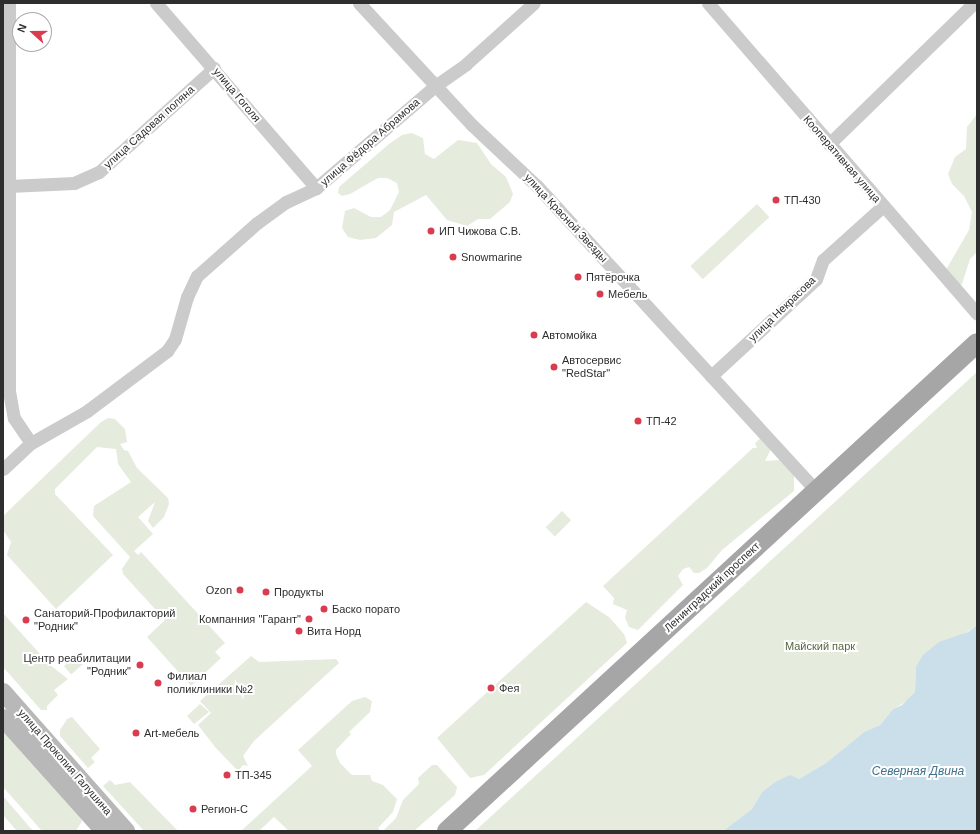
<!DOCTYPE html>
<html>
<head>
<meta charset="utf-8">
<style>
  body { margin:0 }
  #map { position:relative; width:980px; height:834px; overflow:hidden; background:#fff; font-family:Arial,sans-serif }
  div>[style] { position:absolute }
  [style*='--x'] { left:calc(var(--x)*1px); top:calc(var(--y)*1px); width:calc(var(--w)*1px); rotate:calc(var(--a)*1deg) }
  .green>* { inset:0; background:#e5ebdd; transform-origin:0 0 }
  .water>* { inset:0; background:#cadfe9 }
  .minor>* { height:13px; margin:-6.5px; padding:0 6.5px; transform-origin:6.5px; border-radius:6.5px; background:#cbcbcb }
  .secondary>* { height:18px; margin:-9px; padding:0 9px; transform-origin:9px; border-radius:9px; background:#b8b8b8 }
  .primary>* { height:20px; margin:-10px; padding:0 10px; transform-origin:10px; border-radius:10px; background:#a6a6a6 }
  .dots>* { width:11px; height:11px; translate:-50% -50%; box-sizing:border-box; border:2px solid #fff; border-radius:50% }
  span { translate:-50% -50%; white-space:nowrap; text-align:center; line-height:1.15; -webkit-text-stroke:4px #fff; paint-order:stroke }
  .street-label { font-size:11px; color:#2e2e2e }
  .poi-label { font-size:11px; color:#2e2e2e }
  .left { translate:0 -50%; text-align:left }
  .right { translate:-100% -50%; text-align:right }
  .park-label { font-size:11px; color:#53673e }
  .water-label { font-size:12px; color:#41728b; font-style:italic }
  .frame { position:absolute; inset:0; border:4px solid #2e2e2e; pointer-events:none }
  .north { position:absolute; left:12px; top:12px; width:40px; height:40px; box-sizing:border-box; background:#fff; border:1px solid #ababab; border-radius:50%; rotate:291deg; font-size:11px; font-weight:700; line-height:16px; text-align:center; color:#2e2e2e }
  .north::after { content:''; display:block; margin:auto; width:14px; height:18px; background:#da3c4f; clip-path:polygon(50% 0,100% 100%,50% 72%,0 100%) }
</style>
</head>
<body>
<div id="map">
  <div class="green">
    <div style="clip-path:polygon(977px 114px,977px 252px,970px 259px,962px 284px,957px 287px,946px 274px,947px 268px,969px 230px,972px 212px,964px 196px,952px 184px,948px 174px,955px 157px,966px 149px,967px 127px)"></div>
    <div style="clip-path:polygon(412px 133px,423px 138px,425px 154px,434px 159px,458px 140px,477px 143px,491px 164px,506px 177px,513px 194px,510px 202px,490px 219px,478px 219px,467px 226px,447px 220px,426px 195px,394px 212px,392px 225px,376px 238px,360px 240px,348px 237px,342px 228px,345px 211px,354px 208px,371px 217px,381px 217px,390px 210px,399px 192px,397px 183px,387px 178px,378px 178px,350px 194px,342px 196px,338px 193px,339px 187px,389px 144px,402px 135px)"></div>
    <div style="left:757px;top:204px;width:18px;height:91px;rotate:47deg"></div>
    <div style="clip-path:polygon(977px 372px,977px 625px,916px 667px,915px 692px,907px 701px,893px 709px,880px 725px,864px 732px,826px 763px,799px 779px,775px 782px,762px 792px,752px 809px,723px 831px,475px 831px)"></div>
    <div style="clip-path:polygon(108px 418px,115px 419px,125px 429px,127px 442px,120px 444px,124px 450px,128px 451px,137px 468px,168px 498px,169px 504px,164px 517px,153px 528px,148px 521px,155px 502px,138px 517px,153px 534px,134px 551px,138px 555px,141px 552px,225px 643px,215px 652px,221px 658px,191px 686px,147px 637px,165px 620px,123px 574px,122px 569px,130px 557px,93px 516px,94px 506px,131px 482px,118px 464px,116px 449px,97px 447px,55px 489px,55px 494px,113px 555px,56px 609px,7px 555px,11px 542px,3px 530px,3px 516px,101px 422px)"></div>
    <div style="clip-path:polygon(761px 438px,771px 449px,765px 461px,780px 460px,794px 475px,794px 491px,722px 550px,707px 568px,699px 573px,694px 573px,689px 567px,683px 569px,678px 576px,683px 585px,638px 630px,629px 627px,625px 618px,627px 610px,613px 604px,614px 598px,603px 586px,753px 448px,757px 448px,755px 443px)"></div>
    <div style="left:562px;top:511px;width:13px;height:23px;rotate:45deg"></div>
    <div style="clip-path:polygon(586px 602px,609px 617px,624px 634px,627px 643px,484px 775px,470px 778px,437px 738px)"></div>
    <div style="clip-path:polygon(3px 613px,50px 665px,68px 679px,54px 690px,58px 695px,47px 706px,47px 710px,41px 710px,3px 667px)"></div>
    <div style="left:79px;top:653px;width:11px;height:20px;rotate:49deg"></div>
    <div style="clip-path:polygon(251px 656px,259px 662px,336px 659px,339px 663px,254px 741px,243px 756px,248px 766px,243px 765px,238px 771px,215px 747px,198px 725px,211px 713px,200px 701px)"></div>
    <div style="clip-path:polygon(365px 697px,372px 701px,370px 712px,349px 732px,351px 734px,336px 750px,336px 754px,340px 763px,352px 775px,370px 775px,372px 781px,383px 785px,397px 799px,393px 812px,378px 828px,380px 831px,289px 831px,274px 817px,259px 831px,241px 831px,312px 766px,298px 750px,352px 701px)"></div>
    <div style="clip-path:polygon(200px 704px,209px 712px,194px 724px,187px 716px)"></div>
    <div style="clip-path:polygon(72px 717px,100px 749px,91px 758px,95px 762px,88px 768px,60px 736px,60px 730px,67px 719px)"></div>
    <div style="clip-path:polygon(3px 731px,79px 814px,82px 821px,76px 831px,42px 831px,3px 787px)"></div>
    <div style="clip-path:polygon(432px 765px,437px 765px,457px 787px,455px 795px,414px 831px,383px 831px,396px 818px,403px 800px,419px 784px,418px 778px)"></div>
    <div style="clip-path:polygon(110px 780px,115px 785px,130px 782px,178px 831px,144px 831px,103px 786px)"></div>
    <div style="clip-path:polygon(3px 796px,33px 831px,17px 831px,3px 815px)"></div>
  </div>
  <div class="water">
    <div style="clip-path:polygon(977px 625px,977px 831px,723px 831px,752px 809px,762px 792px,775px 782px,790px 775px,799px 779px,826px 763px,864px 732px,880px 725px,893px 709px,902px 705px,915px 692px,916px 667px,923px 655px,939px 642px,968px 632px)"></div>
  </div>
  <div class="minor">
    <div style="--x:9;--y:3;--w:388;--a:90"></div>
    <div style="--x:9;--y:391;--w:27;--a:80"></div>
    <div style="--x:14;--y:418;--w:30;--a:56"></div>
    <div style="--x:156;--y:3;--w:245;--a:49.1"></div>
    <div style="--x:359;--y:3;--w:166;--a:47.2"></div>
    <div style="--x:472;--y:125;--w:89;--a:43.2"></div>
    <div style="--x:537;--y:186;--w:413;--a:47.5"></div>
    <div style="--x:708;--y:3;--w:411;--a:49.1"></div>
    <div style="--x:829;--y:144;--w:199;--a:-44.2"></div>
    <div style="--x:9;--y:186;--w:65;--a:-2.6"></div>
    <div style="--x:74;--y:183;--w:27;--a:-24"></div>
    <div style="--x:99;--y:172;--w:155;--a:-42.1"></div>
    <div style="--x:711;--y:376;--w:143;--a:-42.7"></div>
    <div style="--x:816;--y:279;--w:20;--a:-70"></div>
    <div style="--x:823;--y:260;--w:81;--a:-42"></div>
    <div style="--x:3;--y:469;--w:38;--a:-43"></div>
    <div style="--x:31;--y:443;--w:64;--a:-29.7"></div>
    <div style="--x:87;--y:411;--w:100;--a:-36.9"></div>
    <div style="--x:167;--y:351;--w:14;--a:-56"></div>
    <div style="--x:175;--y:339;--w:44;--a:-74.1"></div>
    <div style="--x:187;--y:297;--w:23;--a:-65"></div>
    <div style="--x:197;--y:276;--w:80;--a:-41.5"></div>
    <div style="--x:257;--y:223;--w:36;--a:-36"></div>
    <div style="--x:286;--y:202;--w:33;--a:-25"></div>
    <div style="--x:316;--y:188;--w:157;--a:-40.6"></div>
    <div style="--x:435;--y:86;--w:38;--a:-35"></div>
    <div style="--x:466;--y:64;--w:91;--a:-41.9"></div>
  </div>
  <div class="secondary">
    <div style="--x:3;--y:692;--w:186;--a:48.5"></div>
    <div style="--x:3;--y:718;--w:152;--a:48.2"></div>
  </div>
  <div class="primary">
    <div style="--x:447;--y:831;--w:720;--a:-42.64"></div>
  </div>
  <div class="dots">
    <div style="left:776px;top:200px;background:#da3c4f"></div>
    <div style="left:431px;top:231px;background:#da3c4f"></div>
    <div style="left:453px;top:257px;background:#da3c4f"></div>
    <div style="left:578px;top:277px;background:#da3c4f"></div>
    <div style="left:600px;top:294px;background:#da3c4f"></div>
    <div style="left:534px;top:335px;background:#da3c4f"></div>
    <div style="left:554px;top:367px;background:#da3c4f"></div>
    <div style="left:638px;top:421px;background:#da3c4f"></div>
    <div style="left:240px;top:590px;background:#da3c4f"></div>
    <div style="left:266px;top:592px;background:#da3c4f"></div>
    <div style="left:324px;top:609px;background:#da3c4f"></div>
    <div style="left:309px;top:619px;background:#da3c4f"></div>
    <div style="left:26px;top:620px;background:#da3c4f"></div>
    <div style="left:299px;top:631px;background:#da3c4f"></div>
    <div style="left:140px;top:665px;background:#da3c4f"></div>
    <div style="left:158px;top:683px;background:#da3c4f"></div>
    <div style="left:491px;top:688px;background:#da3c4f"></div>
    <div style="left:136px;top:733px;background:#da3c4f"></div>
    <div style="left:227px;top:775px;background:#da3c4f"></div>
    <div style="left:193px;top:809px;background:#da3c4f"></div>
  </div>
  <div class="street-label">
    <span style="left:237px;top:95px;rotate:50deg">улица Гоголя</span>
    <span style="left:149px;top:127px;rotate:-42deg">улица Садовая поляна</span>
    <span style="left:370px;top:142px;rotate:-41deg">улица Фёдора Абрамова</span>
    <span style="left:842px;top:159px;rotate:49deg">Кооперативная улица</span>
    <span style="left:566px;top:218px;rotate:47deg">улица Красной Звезды</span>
    <span style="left:782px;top:309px;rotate:-44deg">улица Некрасова</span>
    <span style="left:712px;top:587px;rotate:-43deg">Ленинградский проспект</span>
    <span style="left:65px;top:762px;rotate:49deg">улица Прокопия Галушина</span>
  </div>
  <div class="poi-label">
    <span class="left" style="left:784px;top:200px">ТП-430</span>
    <span class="left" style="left:439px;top:231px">ИП Чижова С.В.</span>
    <span class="left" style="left:461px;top:257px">Snowmarine</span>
    <span class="left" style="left:586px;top:277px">Пятёрочка</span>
    <span class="left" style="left:608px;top:294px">Мебель</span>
    <span class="left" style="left:542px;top:335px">Автомойка</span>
    <span class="left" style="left:562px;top:367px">Автосервис<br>"RedStar"</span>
    <span class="left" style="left:646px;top:421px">ТП-42</span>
    <span class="right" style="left:232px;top:590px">Ozon</span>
    <span class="left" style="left:274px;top:592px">Продукты</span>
    <span class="left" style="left:332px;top:609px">Баско порато</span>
    <span class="left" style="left:34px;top:620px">Санаторий-Профилакторий<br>"Родник"</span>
    <span class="right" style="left:301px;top:619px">Компанния "Гарант"</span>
    <span class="left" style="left:307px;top:631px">Вита Норд</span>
    <span class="right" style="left:131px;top:665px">Центр реабилитации<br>"Родник"</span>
    <span class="left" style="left:167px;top:683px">Филиал<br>поликлиники №2</span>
    <span class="left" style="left:499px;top:688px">Фея</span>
    <span class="left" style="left:144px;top:733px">Art-мебель</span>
    <span class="left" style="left:235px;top:775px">ТП-345</span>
    <span class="left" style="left:201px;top:809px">Регион-С</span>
  </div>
  <div class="park-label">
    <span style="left:820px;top:646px">Майский парк</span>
  </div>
  <div class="water-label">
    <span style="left:918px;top:772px">Северная Двина</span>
  </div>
  <div class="frame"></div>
  <div class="north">N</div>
</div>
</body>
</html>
